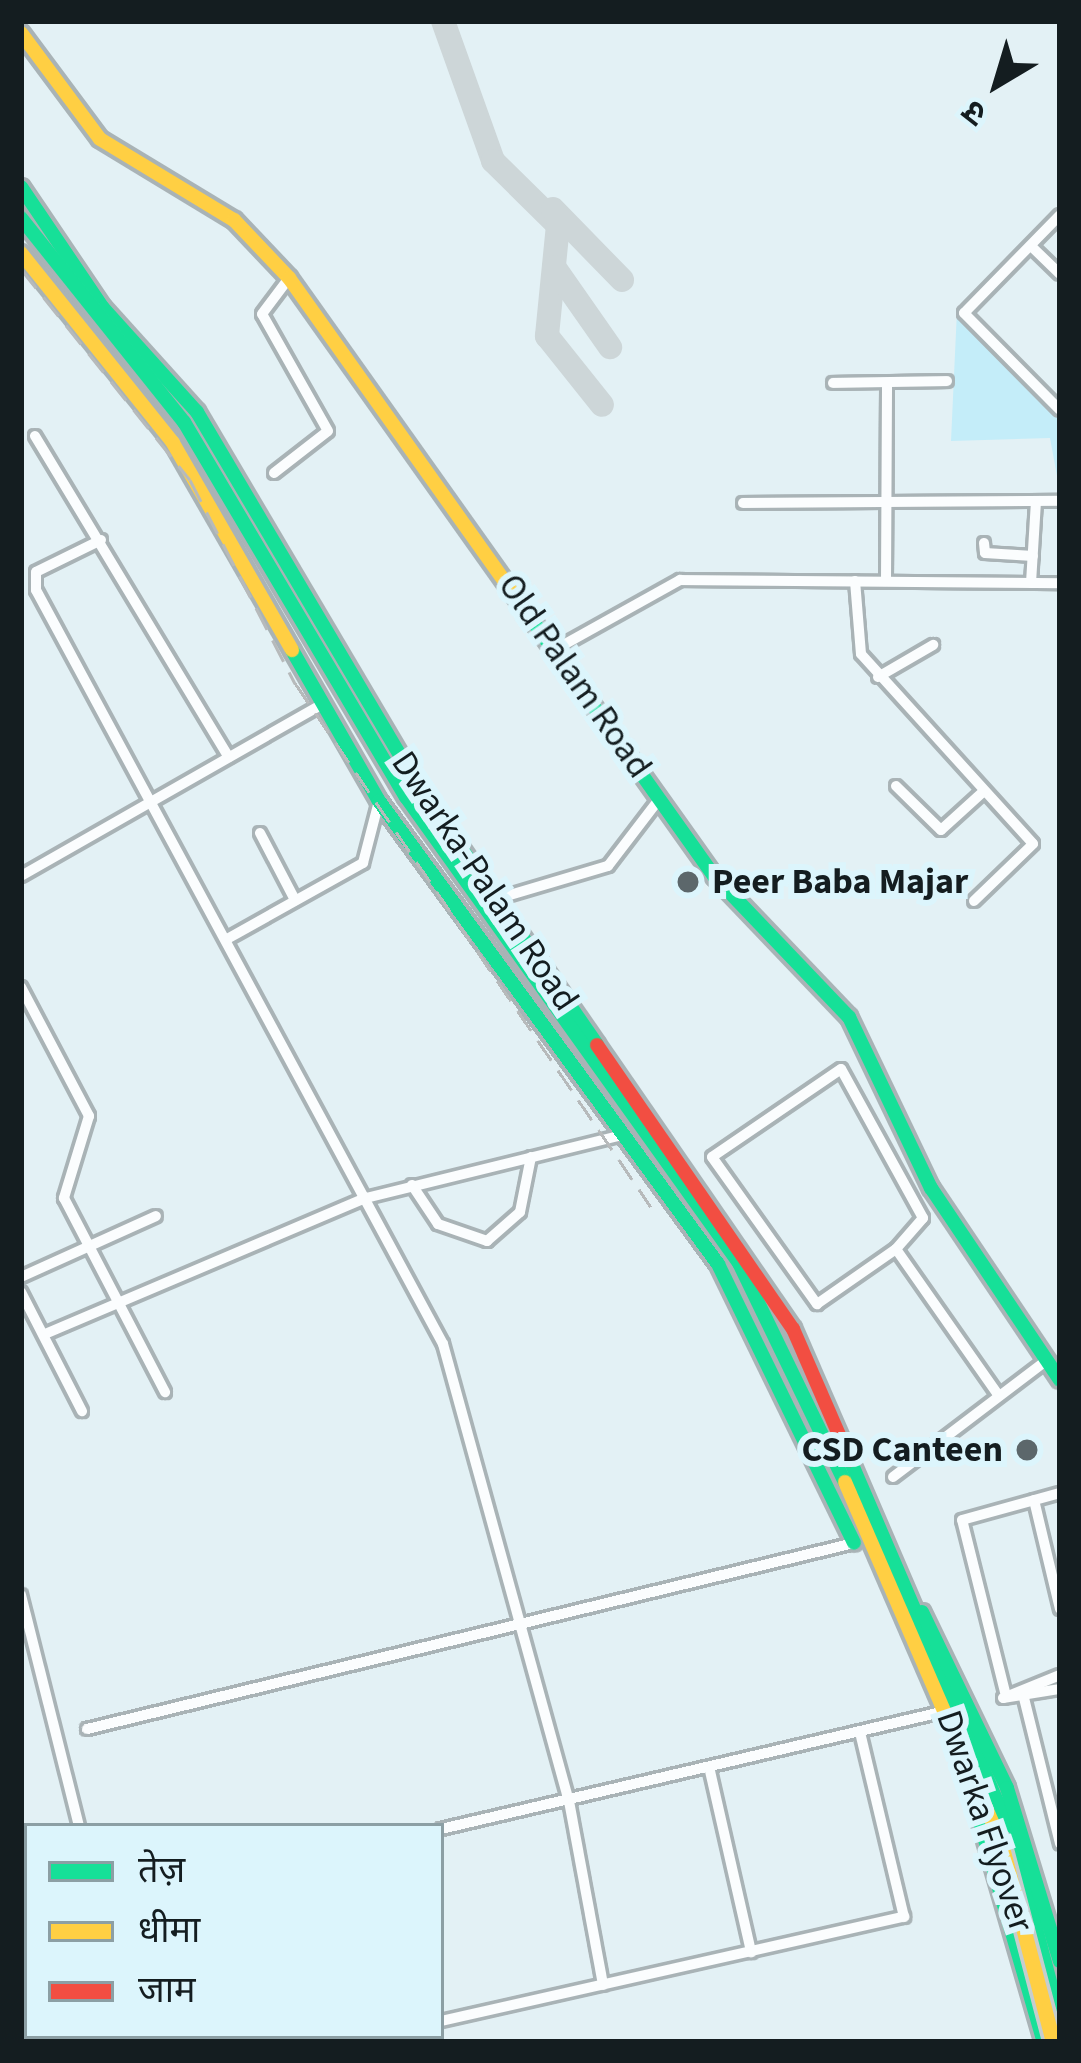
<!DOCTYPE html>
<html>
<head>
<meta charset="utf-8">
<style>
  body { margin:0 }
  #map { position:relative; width:1081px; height:2063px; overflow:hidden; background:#e3f1f5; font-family:"Source Sans 3","Noto Sans Devanagari",sans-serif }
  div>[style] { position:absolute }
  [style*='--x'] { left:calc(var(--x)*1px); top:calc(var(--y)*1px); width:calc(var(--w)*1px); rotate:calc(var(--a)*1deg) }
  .green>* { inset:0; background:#c4edf9 }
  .taxiway>* { height:24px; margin:-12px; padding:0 12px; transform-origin:12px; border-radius:12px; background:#cdd6d8 }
  .roads { filter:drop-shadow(3px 0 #a9b3b6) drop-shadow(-3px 0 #a9b3b6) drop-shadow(0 3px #a9b3b6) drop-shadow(0 -3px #a9b3b6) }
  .street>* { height:10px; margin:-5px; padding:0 5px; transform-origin:5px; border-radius:5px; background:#fbfdfe }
  .fast>* { height:14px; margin:-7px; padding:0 7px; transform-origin:7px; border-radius:7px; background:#16e098 }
  .slow>* { height:14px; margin:-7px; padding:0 7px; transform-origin:7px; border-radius:7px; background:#ffcf43 }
  .jam>* { height:14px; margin:-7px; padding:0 7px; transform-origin:7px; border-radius:7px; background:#f24e42 }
  .rail>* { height:3px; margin-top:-1.5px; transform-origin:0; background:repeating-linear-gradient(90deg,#b7babb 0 24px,transparent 0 36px) }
  .bridges { filter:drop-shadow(3px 0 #c6cdce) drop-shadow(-3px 0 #c6cdce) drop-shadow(0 3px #c6cdce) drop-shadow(0 -3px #c6cdce) }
  .slow-bridge>* { height:15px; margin:-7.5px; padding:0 7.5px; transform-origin:7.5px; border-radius:7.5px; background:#ffcf43 }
  .dots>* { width:33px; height:33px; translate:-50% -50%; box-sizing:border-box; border:6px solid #dcf5fc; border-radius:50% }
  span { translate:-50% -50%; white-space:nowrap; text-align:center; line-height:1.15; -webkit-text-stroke:12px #dcf5fc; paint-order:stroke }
  .street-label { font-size:36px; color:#141d20 }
  .poi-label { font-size:36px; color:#141d20; font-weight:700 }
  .left { translate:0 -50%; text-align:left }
  .right { translate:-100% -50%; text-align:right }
  .frame { position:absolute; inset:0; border:24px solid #141d20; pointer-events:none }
  .legend { position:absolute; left:24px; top:1823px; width:420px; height:216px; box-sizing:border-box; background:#dcf5fc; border:3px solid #8c9fa4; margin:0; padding:15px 21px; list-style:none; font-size:36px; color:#141d20 }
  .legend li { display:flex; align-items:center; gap:24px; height:60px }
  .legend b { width:60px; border:3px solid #8c9fa4 }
  .north { position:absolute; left:937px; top:24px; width:120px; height:120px; -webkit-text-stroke:9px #dcf5fc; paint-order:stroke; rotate:218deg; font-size:33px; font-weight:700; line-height:48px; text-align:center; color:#141d20 }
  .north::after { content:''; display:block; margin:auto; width:42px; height:54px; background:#141d20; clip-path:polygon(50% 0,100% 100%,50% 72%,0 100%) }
</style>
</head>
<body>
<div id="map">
  <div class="green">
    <div style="clip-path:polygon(957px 310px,1060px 414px,1060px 492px,1050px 438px,951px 441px)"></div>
  </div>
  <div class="taxiway">
    <div style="--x:443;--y:21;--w:149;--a:70.3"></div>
    <div style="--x:493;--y:161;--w:91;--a:44.6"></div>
    <div style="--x:558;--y:225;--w:112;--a:95.7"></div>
    <div style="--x:547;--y:336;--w:88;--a:51.4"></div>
    <div style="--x:553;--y:209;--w:99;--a:45.8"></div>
    <div style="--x:554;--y:267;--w:98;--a:55"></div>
  </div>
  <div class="roads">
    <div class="street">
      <div style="--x:1060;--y:215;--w:137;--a:134.4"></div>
      <div style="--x:964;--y:313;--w:136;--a:45.3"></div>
      <div style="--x:1031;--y:246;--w:40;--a:44"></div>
      <div style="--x:833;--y:383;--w:114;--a:-1"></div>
      <div style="--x:35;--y:436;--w:375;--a:58.9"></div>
      <div style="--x:274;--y:473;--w:68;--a:-37.9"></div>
      <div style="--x:328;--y:431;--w:134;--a:-119.4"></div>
      <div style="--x:262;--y:314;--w:45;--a:-53.1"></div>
      <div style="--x:743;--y:503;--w:317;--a:-0.4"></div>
      <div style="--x:101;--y:540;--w:72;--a:153.8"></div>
      <div style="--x:36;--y:572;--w:18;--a:90"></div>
      <div style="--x:36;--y:590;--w:857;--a:61.64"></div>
      <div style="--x:443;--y:1344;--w:474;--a:74.6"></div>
      <div style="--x:569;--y:1801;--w:187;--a:79.5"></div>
      <div style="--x:984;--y:543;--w:10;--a:84"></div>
      <div style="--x:985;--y:553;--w:48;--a:3.6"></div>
      <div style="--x:855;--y:581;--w:73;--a:85.3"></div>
      <div style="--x:861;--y:654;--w:256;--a:47.8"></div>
      <div style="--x:1033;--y:844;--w:82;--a:136"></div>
      <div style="--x:886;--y:581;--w:197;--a:-89.7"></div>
      <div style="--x:1031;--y:583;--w:82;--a:-86.5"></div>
      <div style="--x:558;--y:648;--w:140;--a:-29.1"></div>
      <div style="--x:680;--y:580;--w:380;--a:0.5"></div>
      <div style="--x:878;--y:677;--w:64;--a:-30.2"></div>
      <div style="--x:896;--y:786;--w:63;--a:44.4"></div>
      <div style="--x:941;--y:830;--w:58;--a:-42.2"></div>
      <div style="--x:260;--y:833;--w:76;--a:62.4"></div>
      <div style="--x:21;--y:876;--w:349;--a:-29.7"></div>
      <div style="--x:493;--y:900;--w:120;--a:-16.5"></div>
      <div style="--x:608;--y:866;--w:86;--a:-52.6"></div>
      <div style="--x:227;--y:939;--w:156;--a:-29.2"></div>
      <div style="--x:363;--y:863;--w:64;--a:-75.5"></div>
      <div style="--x:21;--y:987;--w:146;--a:62.2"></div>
      <div style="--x:89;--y:1116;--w:86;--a:107"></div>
      <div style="--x:64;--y:1198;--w:219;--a:62.5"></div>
      <div style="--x:412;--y:1185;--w:47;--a:56.3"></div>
      <div style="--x:438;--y:1224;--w:52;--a:19.1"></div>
      <div style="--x:487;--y:1241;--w:44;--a:-41.3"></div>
      <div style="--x:520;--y:1212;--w:56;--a:-78.7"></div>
      <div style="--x:896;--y:1249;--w:41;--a:-48.9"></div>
      <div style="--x:923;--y:1218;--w:170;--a:-118.8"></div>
      <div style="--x:841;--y:1069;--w:156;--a:145.7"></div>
      <div style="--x:712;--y:1157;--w:181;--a:54.5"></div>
      <div style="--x:817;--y:1304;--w:96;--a:-34.8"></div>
      <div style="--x:896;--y:1249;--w:176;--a:55"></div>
      <div style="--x:21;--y:1277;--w:148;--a:-24.3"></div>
      <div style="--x:21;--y:1292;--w:134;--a:62.9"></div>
      <div style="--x:45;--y:1334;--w:349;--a:-23"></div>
      <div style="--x:366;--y:1198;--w:260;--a:-13.8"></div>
      <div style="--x:893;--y:1477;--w:193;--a:-37.2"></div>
      <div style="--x:1034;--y:1500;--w:112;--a:76.6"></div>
      <div style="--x:21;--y:1595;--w:238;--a:75.9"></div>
      <div style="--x:1060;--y:1675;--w:61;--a:158"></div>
      <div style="--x:1003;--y:1698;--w:58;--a:-9"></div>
      <div style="--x:1005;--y:1692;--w:177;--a:-104"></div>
      <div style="--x:962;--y:1520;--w:102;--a:-15.4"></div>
      <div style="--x:1024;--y:1698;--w:150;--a:76.1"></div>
      <div style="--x:87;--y:1729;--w:789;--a:-13.63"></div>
      <div style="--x:710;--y:1771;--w:186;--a:77.2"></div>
      <div style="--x:441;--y:1829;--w:509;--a:-13.16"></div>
      <div style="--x:441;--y:2021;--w:475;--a:-12.7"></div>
      <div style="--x:904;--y:1917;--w:186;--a:-103.4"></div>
      <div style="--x:132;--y:2036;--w:6;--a:72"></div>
      <div style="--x:164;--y:2036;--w:6;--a:72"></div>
      <div style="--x:345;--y:2042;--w:30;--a:-12"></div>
    </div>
    <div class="fast">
      <div style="--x:21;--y:187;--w:146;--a:55.9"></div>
      <div style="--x:103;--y:308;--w:140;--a:47.9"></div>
      <div style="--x:197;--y:412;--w:438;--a:59.4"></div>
      <div style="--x:420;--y:789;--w:311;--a:55.3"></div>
      <div style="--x:21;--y:218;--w:261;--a:51.4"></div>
      <div style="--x:184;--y:422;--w:436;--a:59.4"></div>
      <div style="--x:406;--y:797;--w:573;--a:54.45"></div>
      <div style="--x:739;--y:1263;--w:243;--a:64.2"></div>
      <div style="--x:515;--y:596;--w:345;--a:54.6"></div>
      <div style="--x:715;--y:877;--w:194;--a:46.3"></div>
      <div style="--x:849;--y:1017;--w:190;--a:64.4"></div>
      <div style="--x:931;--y:1188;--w:231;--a:56.1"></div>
      <div style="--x:292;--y:650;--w:174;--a:60.1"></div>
      <div style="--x:379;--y:801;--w:574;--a:53.79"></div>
      <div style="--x:718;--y:1264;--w:310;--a:64"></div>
      <div style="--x:850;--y:1460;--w:407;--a:66.7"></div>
      <div style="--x:1011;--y:1834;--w:192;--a:75.2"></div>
      <div style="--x:922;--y:1612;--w:195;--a:64.2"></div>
      <div style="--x:1007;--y:1788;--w:181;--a:73"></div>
      <div style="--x:970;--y:1788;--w:265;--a:73.8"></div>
    </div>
    <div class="slow">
      <div style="--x:21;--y:33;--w:132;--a:53.3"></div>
      <div style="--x:100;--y:139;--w:157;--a:31.2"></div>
      <div style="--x:234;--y:220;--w:80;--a:46.5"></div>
      <div style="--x:289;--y:278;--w:390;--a:54.6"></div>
      <div style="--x:21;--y:253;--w:243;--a:51.3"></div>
      <div style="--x:173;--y:443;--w:239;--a:60.1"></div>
      <div style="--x:845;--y:1482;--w:390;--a:66.6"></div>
    </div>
    <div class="jam">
      <div style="--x:597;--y:1045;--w:345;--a:55.4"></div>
      <div style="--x:793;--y:1329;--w:143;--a:66.5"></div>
    </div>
  </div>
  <div class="rail">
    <div style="--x:21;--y:269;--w:270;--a:51.3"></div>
    <div style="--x:190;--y:480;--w:229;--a:62.7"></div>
    <div style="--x:295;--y:683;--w:633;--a:55.81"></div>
  </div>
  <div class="bridges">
    <div class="slow-bridge">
      <div style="--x:1000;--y:1840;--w:209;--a:75.3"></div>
    </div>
  </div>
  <div class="dots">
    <div style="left:688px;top:882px;background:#5c676b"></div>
    <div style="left:1027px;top:1450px;background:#5c676b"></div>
  </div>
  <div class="street-label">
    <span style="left:575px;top:676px;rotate:55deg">Old Palam Road</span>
    <span style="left:485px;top:881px;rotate:56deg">Dwarka-Palam Road</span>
    <span style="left:985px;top:1821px;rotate:71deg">Dwarka Flyover</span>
  </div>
  <div class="poi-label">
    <span class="left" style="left:712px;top:882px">Peer Baba Majar</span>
    <span class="right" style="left:1003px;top:1450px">CSD Canteen</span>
  </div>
  <div class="frame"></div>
  <ul class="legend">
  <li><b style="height:15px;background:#16e098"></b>तेज़</li>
  <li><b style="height:15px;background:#ffcf43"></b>धीमा</li>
  <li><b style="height:15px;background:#f24e42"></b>जाम</li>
  </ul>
  <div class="north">उ</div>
</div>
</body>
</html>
